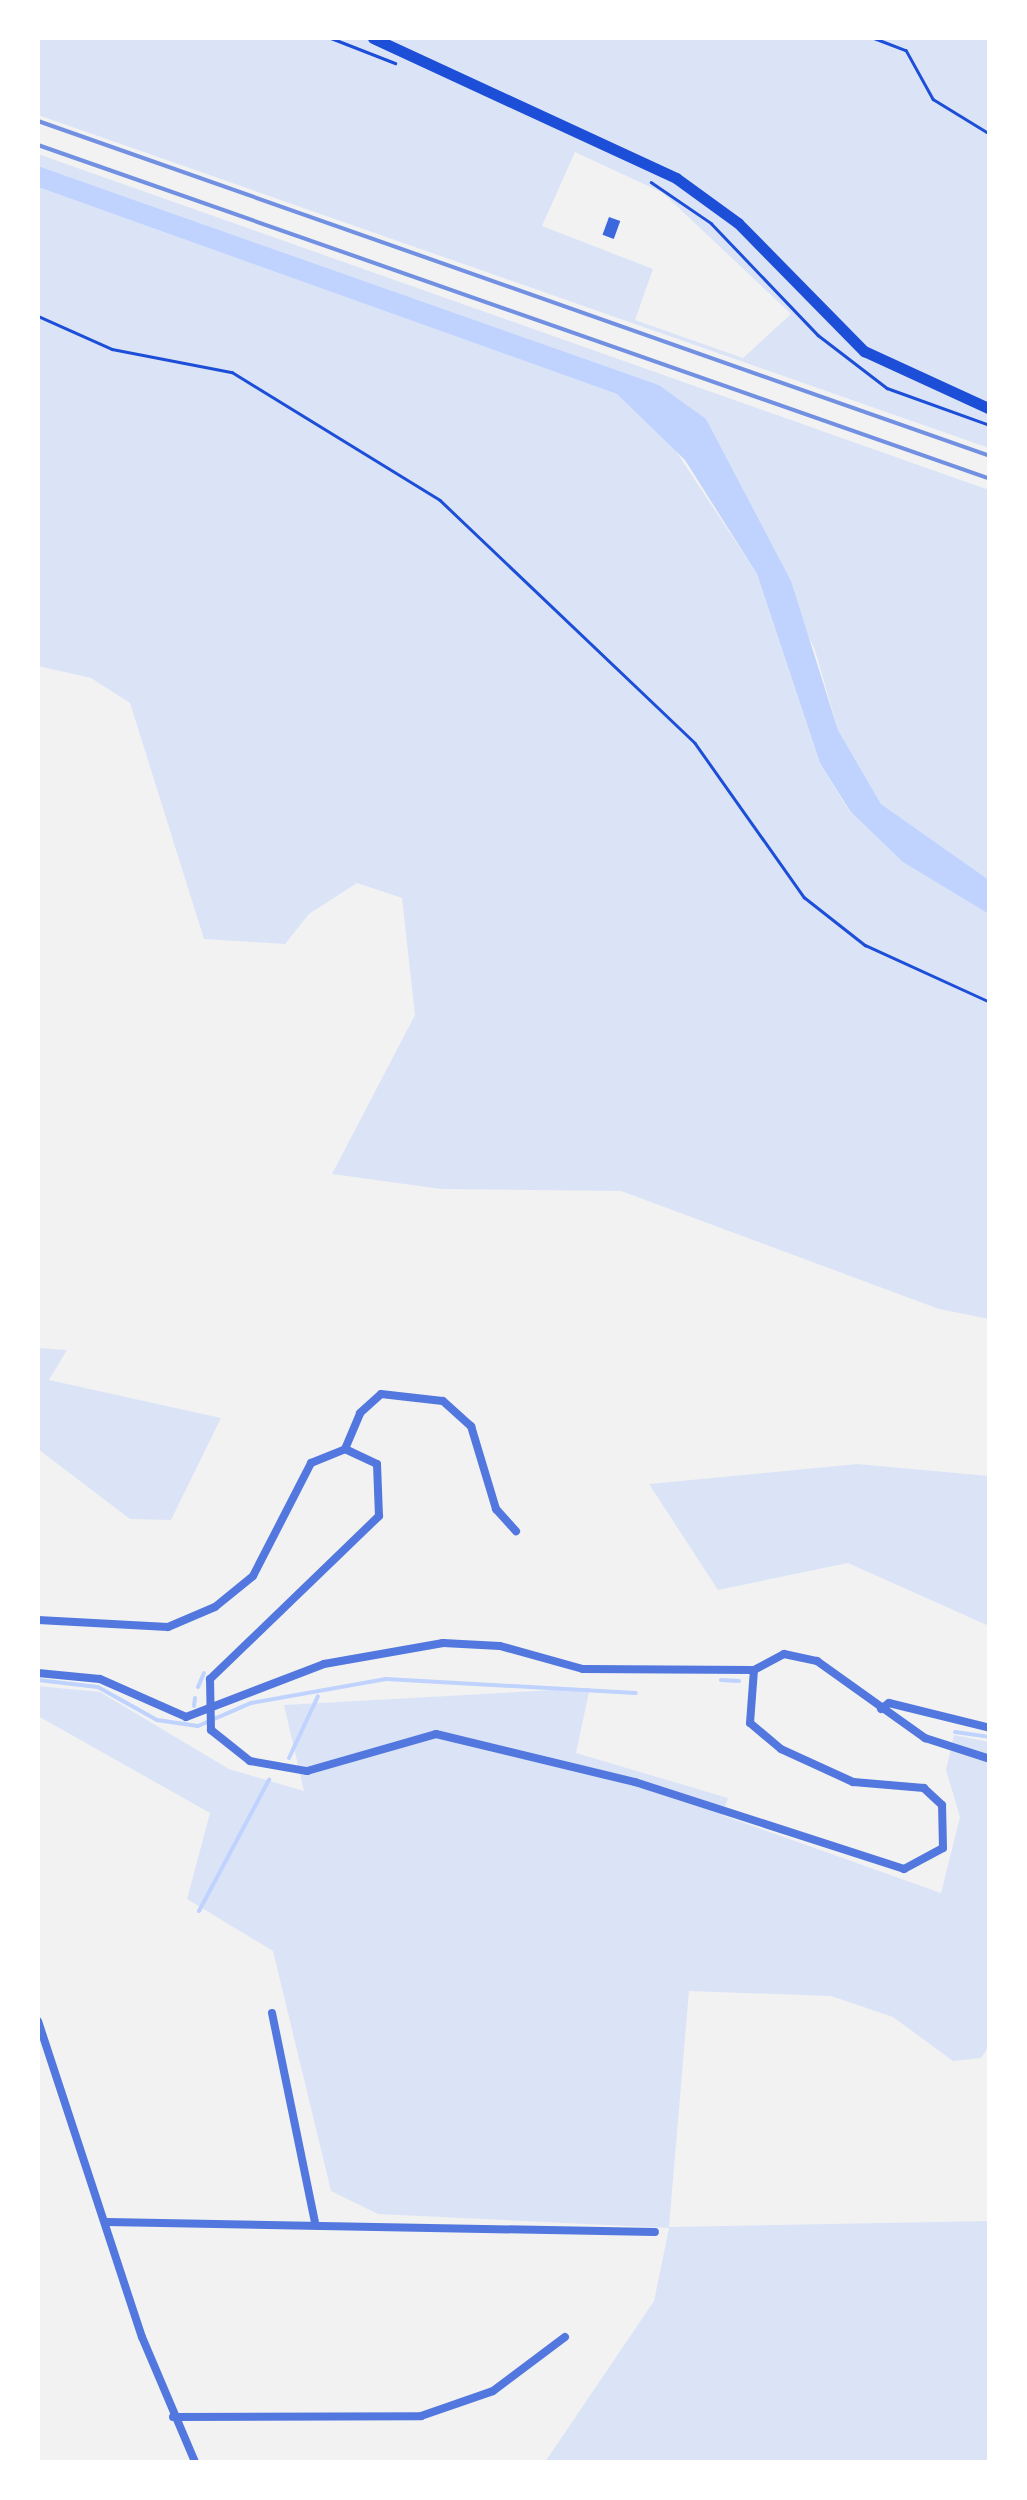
<!DOCTYPE html>
<html>
<head>
<meta charset="utf-8">
<style>
  body { margin:0 }
  #map { position:relative; width:1027px; height:2500px; overflow:hidden; background:#f2f2f2; font-family:"Source Serif 4",serif }
  div>[style] { position:absolute }
  [style*='--x'] { left:calc(var(--x)*1px); top:calc(var(--y)*1px); width:calc(var(--w)*1px); rotate:calc(var(--a)*1deg) }
  .green>* { inset:0; background:#dbe4f7 }
  .water>* { inset:0; background:#bfd3fe }
  .stream>* { height:4px; margin:-2px; padding:0 2px; transform-origin:2px; border-radius:2px; background:#bfd3fe }
  .building>* { inset:0; background:#3d67dc; transform-origin:0 0 }
  .path>* { height:2.5px; margin:-1.25px; padding:0 1.25px; transform-origin:1.25px; border-radius:1.25px; background:#1d4ed8 }
  .minor>* { height:8px; margin:-4px; padding:0 4px; transform-origin:4px; border-radius:4px; background:#5277de }
  .secondary>* { height:11px; margin:-5.5px; padding:0 5.5px; transform-origin:5.5px; border-radius:5.5px; background:#1d4ed8 }
  .rail>* { height:4px; margin:-2px; padding:0 2px; transform-origin:2px; border-radius:2px; background:#7290e2 }
  span { translate:-50% -50%; white-space:nowrap; text-align:center; line-height:1.15; -webkit-text-stroke:8px #fff; paint-order:stroke }
  .frame { position:absolute; inset:0; border:40px solid #fff; pointer-events:none }
</style>
</head>
<body>
<div id="map">
  <div class="green">
    <div style="clip-path:polygon(evenodd,38px 38px,989px 38px,989px 448px,38px 115px,38px 38px,575px 152px,663px 193px,791px 314px,743px 358px,635px 320px,653px 269px,542px 226px,575px 152px)"></div>
    <div style="clip-path:polygon(38px 154px,989px 490px,989px 880px,881px 804px,838px 730px,815px 650px,705px 419px,659px 385px,38px 166px)"></div>
    <div style="clip-path:polygon(38px 187px,617px 394px,664px 433px,757px 574px,820px 763px,849px 811px,989px 914px,989px 1319px,939px 1309px,621px 1191px,441px 1189px,332px 1174px,415px 1015px,402px 898px,357px 883px,309px 914px,285px 944px,204px 939px,130px 703px,91px 678px,38px 666px)"></div>
    <div style="clip-path:polygon(38px 1348px,67px 1350px,49px 1380px,221px 1418px,171px 1520px,130px 1519px,38px 1449px)"></div>
    <div style="clip-path:polygon(857px 1464px,989px 1476px,989px 1626px,848px 1563px,718px 1590px,649px 1484px)"></div>
    <div style="clip-path:polygon(38px 1686px,100px 1692px,229px 1769px,304px 1791px,284px 1705px,590px 1688px,576px 1753px,728px 1798px,722px 1815px,941px 1893px,960px 1817px,946px 1770px,954px 1735px,989px 1742px,989px 2046px,981px 2058px,953px 2061px,893px 2017px,831px 1996px,689px 1991px,669px 2227px,989px 2221px,989px 2462px,545px 2462px,654px 2301px,669px 2228px,378px 2214px,331px 2191px,273px 1951px,187px 1899px,210px 1813px,38px 1716px)"></div>
  </div>
  <div class="water">
    <div style="clip-path:polygon(38px 166px,659px 385px,706px 419px,791px 581px,838px 730px,881px 804px,989px 880px,989px 914px,903px 862px,850px 811px,820px 763px,757px 574px,685px 460px,617px 394px,38px 187px)"></div>
  </div>
  <div class="stream">
    <div style="--x:38;--y:1680;--w:60;--a:6.7"></div>
    <div style="--x:98;--y:1687;--w:68;--a:29.2"></div>
    <div style="--x:157;--y:1720;--w:41;--a:8.3"></div>
    <div style="--x:198;--y:1726;--w:58;--a:-23.5"></div>
    <div style="--x:251;--y:1703;--w:137;--a:-10.1"></div>
    <div style="--x:386;--y:1679;--w:250;--a:3.2"></div>
    <div style="--x:721;--y:1680;--w:18;--a:3"></div>
    <div style="--x:198;--y:1687;--w:15;--a:-67"></div>
    <div style="--x:194;--y:1706;--w:8;--a:-83"></div>
    <div style="--x:955;--y:1732;--w:35;--a:8"></div>
    <div style="--x:289;--y:1758;--w:68;--a:-64.9"></div>
    <div style="--x:199;--y:1911;--w:149;--a:-61.9"></div>
  </div>
  <div class="building">
    <div style="left:609px;top:217px;width:12px;height:19px;rotate:20deg"></div>
  </div>
  <div class="path">
    <div style="--x:331;--y:38;--w:69;--a:21.3"></div>
    <div style="--x:874;--y:38;--w:34;--a:21"></div>
    <div style="--x:906;--y:50;--w:56;--a:61.1"></div>
    <div style="--x:933;--y:99;--w:67;--a:31.6"></div>
    <div style="--x:651;--y:182;--w:73;--a:34.3"></div>
    <div style="--x:711;--y:223;--w:155;--a:46.3"></div>
    <div style="--x:818;--y:335;--w:87;--a:37.5"></div>
    <div style="--x:887;--y:388;--w:109;--a:19.8"></div>
    <div style="--x:38;--y:316;--w:81;--a:24"></div>
    <div style="--x:112;--y:349;--w:122;--a:10.9"></div>
    <div style="--x:232;--y:372;--w:244;--a:31.6"></div>
    <div style="--x:440;--y:500;--w:352;--a:43.6"></div>
    <div style="--x:695;--y:743;--w:189;--a:54.7"></div>
    <div style="--x:804;--y:897;--w:78;--a:38.2"></div>
    <div style="--x:865;--y:945;--w:137;--a:24.5"></div>
  </div>
  <div class="minor">
    <div style="--x:345;--y:1449;--w:39;--a:-67"></div>
    <div style="--x:360;--y:1413;--w:28;--a:-42"></div>
    <div style="--x:381;--y:1394;--w:62;--a:6.4"></div>
    <div style="--x:443;--y:1401;--w:38;--a:42"></div>
    <div style="--x:471;--y:1426;--w:87;--a:73.2"></div>
    <div style="--x:496;--y:1509;--w:30;--a:48"></div>
    <div style="--x:38;--y:1620;--w:130;--a:3.1"></div>
    <div style="--x:168;--y:1627;--w:51;--a:-23.1"></div>
    <div style="--x:215;--y:1607;--w:49;--a:-39.2"></div>
    <div style="--x:253;--y:1576;--w:127;--a:-62.8"></div>
    <div style="--x:311;--y:1463;--w:37;--a:-22"></div>
    <div style="--x:345;--y:1449;--w:35;--a:25"></div>
    <div style="--x:377;--y:1464;--w:52;--a:87.8"></div>
    <div style="--x:379;--y:1516;--w:235;--a:136"></div>
    <div style="--x:210;--y:1679;--w:51;--a:88.9"></div>
    <div style="--x:211;--y:1730;--w:50;--a:38.5"></div>
    <div style="--x:250;--y:1761;--w:58;--a:10"></div>
    <div style="--x:307;--y:1771;--w:134;--a:-16"></div>
    <div style="--x:436;--y:1734;--w:205;--a:13.6"></div>
    <div style="--x:635;--y:1782;--w:283;--a:17.9"></div>
    <div style="--x:904;--y:1869;--w:44;--a:-28.3"></div>
    <div style="--x:943;--y:1848;--w:43;--a:-91.3"></div>
    <div style="--x:942;--y:1805;--w:25;--a:-137"></div>
    <div style="--x:924;--y:1788;--w:71;--a:-175.2"></div>
    <div style="--x:853;--y:1782;--w:79;--a:-155.4"></div>
    <div style="--x:781;--y:1749;--w:40;--a:-140"></div>
    <div style="--x:750;--y:1723;--w:53;--a:-85.7"></div>
    <div style="--x:754;--y:1670;--w:34;--a:-28"></div>
    <div style="--x:784;--y:1654;--w:34;--a:12"></div>
    <div style="--x:817;--y:1661;--w:133;--a:35.5"></div>
    <div style="--x:925;--y:1738;--w:68;--a:17.9"></div>
    <div style="--x:38;--y:1673;--w:62;--a:5.5"></div>
    <div style="--x:100;--y:1679;--w:94;--a:23.8"></div>
    <div style="--x:186;--y:1717;--w:148;--a:-21"></div>
    <div style="--x:324;--y:1664;--w:121;--a:-10"></div>
    <div style="--x:443;--y:1643;--w:57;--a:3"></div>
    <div style="--x:500;--y:1646;--w:86;--a:15.5"></div>
    <div style="--x:583;--y:1669;--w:171;--a:0.3"></div>
    <div style="--x:881;--y:1709;--w:10;--a:-37"></div>
    <div style="--x:889;--y:1703;--w:104;--a:13.9"></div>
    <div style="--x:272;--y:2013;--w:213;--a:78.4"></div>
    <div style="--x:38;--y:2021;--w:333;--a:71.8"></div>
    <div style="--x:142;--y:2337;--w:136;--a:67"></div>
    <div style="--x:107;--y:2222;--w:548;--a:1.05"></div>
    <div style="--x:173;--y:2417;--w:248;--a:-0.2"></div>
    <div style="--x:421;--y:2416;--w:76;--a:-19.1"></div>
    <div style="--x:493;--y:2391;--w:90;--a:-36.9"></div>
  </div>
  <div class="secondary">
    <div style="--x:373;--y:38;--w:334;--a:24.8"></div>
    <div style="--x:676;--y:178;--w:77;--a:36"></div>
    <div style="--x:738;--y:223;--w:180;--a:45.5"></div>
    <div style="--x:864;--y:351;--w:139;--a:24.7"></div>
  </div>
  <div class="rail">
    <div style="--x:38;--y:121;--w:1009;--a:19.39"></div>
    <div style="--x:38;--y:145;--w:1009;--a:19.33"></div>
  </div>
  <div class="frame"></div>
</div>
</body>
</html>
